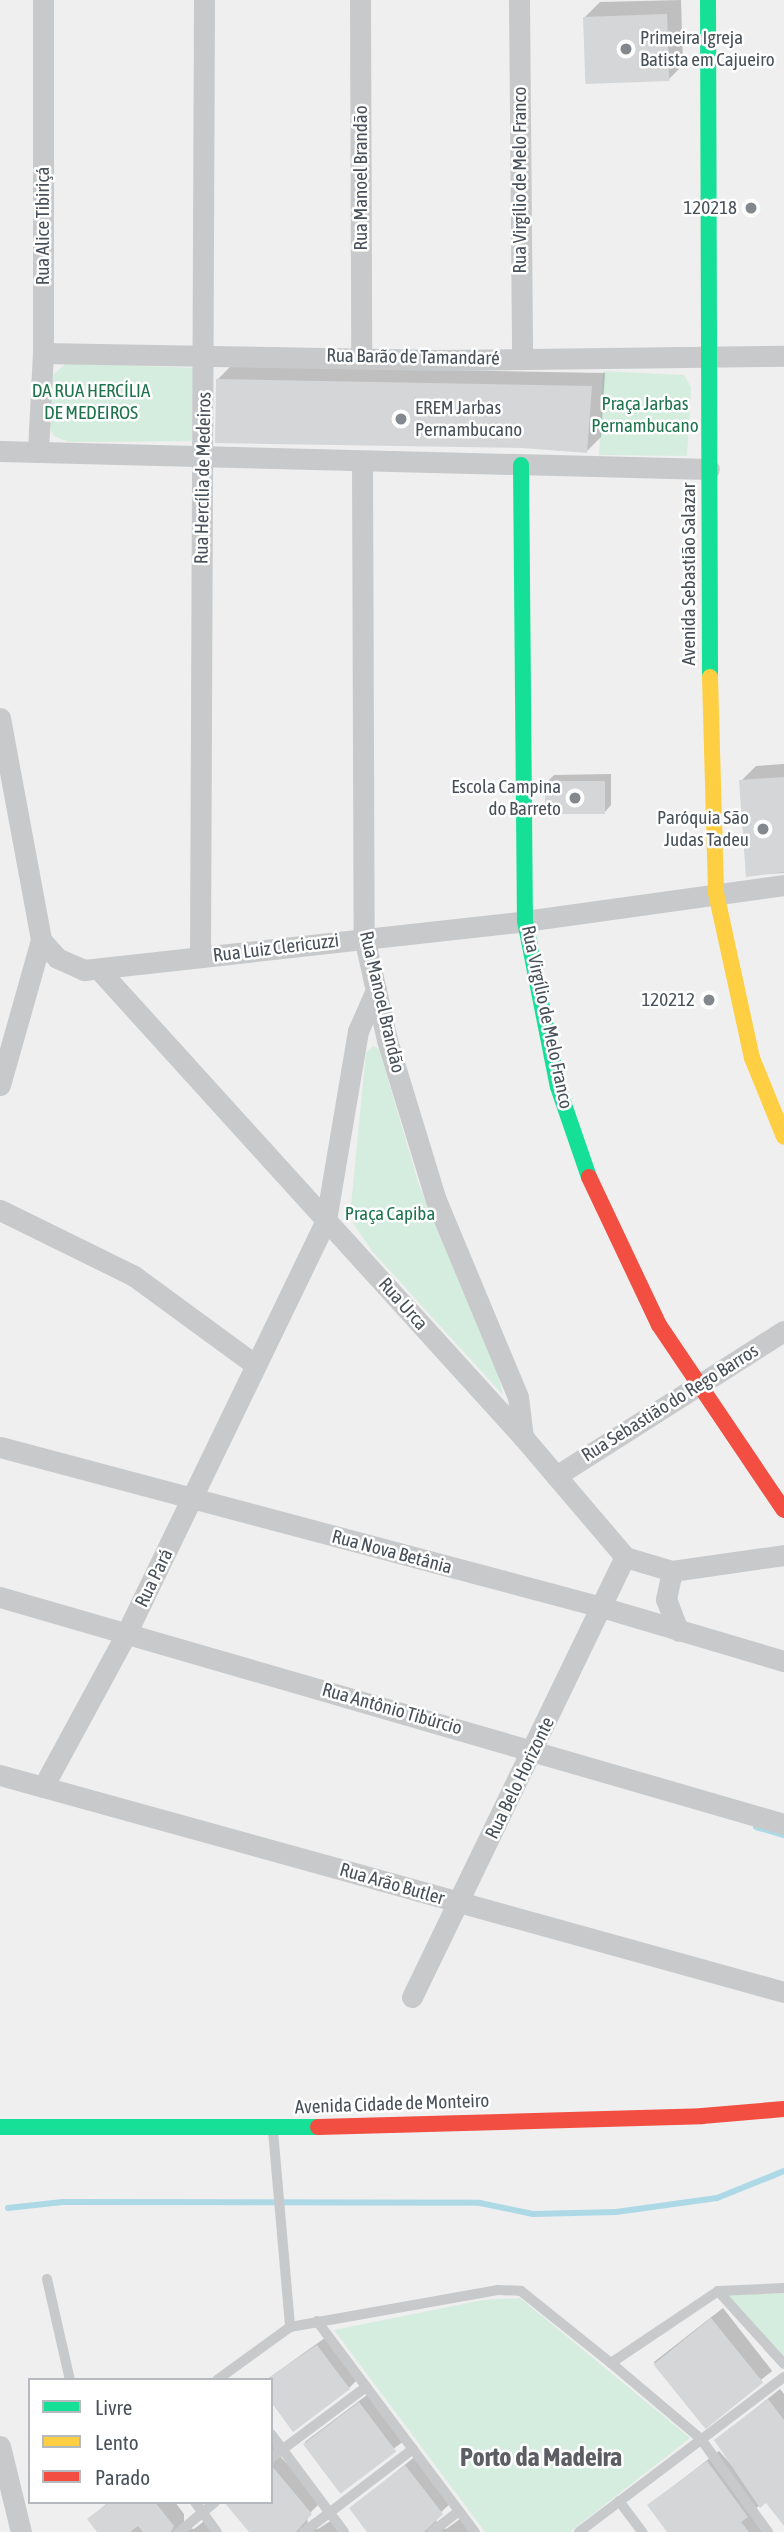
<!DOCTYPE html>
<html>
<head>
<meta charset="utf-8">
<style>
  body { margin:0 }
  #map { position:relative; width:784px; height:2532px; overflow:hidden; background:#efefef; font-family:"Asap Condensed",sans-serif }
  div>[style] { position:absolute }
  [style*='--x'] { left:calc(var(--x)*1px); top:calc(var(--y)*1px); width:calc(var(--w)*1px); rotate:calc(var(--a)*1deg) }
  .green>* { inset:0; background:#d5eddf }
  .shadow>* { inset:0; background:#0003; transform-origin:0 0 }
  .stream>* { height:6px; margin:-3px; padding:0 3px; transform-origin:3px; border-radius:3px; background:#add9e7 }
  .building>* { inset:0; background:#d5d6d8; transform-origin:0 0 }
  .lane>* { height:10px; margin:-5px; padding:0 5px; transform-origin:5px; border-radius:5px; background:#c7c9cb }
  .street>* { height:21px; margin:-10.5px; padding:0 10.5px; transform-origin:10.5px; border-radius:10.5px; background:#c7c9cb }
  .fast>* { height:16px; margin:-8px; padding:0 8px; transform-origin:8px; border-radius:8px; background:#16e098 }
  .slow>* { height:16px; margin:-8px; padding:0 8px; transform-origin:8px; border-radius:8px; background:#ffcf43 }
  .jam>* { height:16px; margin:-8px; padding:0 8px; transform-origin:8px; border-radius:8px; background:#f24e42 }
  .dots>* { width:19px; height:19px; translate:-50% -50%; box-sizing:border-box; border:4px solid #fff; border-radius:50% }
  span { translate:-50% -50%; white-space:nowrap; text-align:center; line-height:1.15; -webkit-text-stroke:5px #fff; paint-order:stroke }
  .poi-label { font-size:19px; color:#48515a }
  .left { translate:0 -50%; text-align:left }
  .right { translate:-100% -50%; text-align:right }
  .street-label { font-size:19px; color:#48515a }
  .park-label { font-size:19px; color:#1f744d }
  .district-label { font-size:26px; color:#5b5e62; font-weight:700 }
  .legend { position:absolute; left:28px; top:2378px; width:245px; height:126px; box-sizing:border-box; background:#fff; border:2px solid #b6b9bd; margin:0; padding:9px 12px; list-style:none; font-size:21px; color:#48515a }
  .legend li { display:flex; align-items:center; gap:14px; height:35px }
  .legend b { width:35px; border:2px solid #b6b9bd }
</style>
</head>
<body>
<div id="map">
  <div class="green">
    <div style="clip-path:polygon(66px 363px,193px 368px,192px 441px,69px 442px,54px 436px,49px 428px,53px 375px)"></div>
    <div style="clip-path:polygon(603px 371px,684px 375px,691px 387px,687px 456px,599px 455px)"></div>
    <div style="clip-path:polygon(373px 1046px,379px 1049px,419px 1185px,497px 1369px,503px 1395px,372px 1251px,353px 1223px,351px 1205px,366px 1053px)"></div>
    <div style="clip-path:polygon(784px 2293px,784px 2357px,725px 2295px)"></div>
    <div style="clip-path:polygon(520px 2298px,690px 2438px,570px 2532px,485px 2532px,334px 2330px,483px 2300px)"></div>
  </div>
  <div class="shadow">
    <div style="clip-path:polygon(681px 0,683px 65px,668px 80px,585px 17px,600px 2px)"></div>
    <div style="clip-path:polygon(231px 366px,605px 373px,601px 437px,587px 451px,217px 380px)"></div>
    <div style="clip-path:polygon(784px 764px,784px 873px,748px 875px,741px 781px,756px 766px)"></div>
    <div style="clip-path:polygon(611px 774px,611px 805px,604px 813px,547px 782px,554px 775px)"></div>
    <div style="left:723px;top:2308px;width:80px;height:88px;rotate:52deg"></div>
    <div style="clip-path:polygon(329px 2335px,360px 2377px,349px 2388px,266px 2380px)"></div>
    <div style="clip-path:polygon(780px 2389px,784px 2394px,784px 2523px,766px 2501px,752px 2511px,767px 2532px,668px 2532px,649px 2505px,719px 2451px,735px 2469px,716px 2440px)"></div>
    <div style="left:371px;top:2392px;width:59px;height:83px;rotate:53deg"></div>
    <div style="clip-path:polygon(271px 2436px,276px 2452px,322px 2501px,307px 2516px,308px 2525px,318px 2529px,332px 2520px,342px 2532px,253px 2532px,271px 2502px)"></div>
    <div style="clip-path:polygon(417px 2455px,452px 2502px,437px 2516px,436px 2525px,446px 2529px,463px 2517px,474px 2532px,369px 2532px,351px 2508px)"></div>
    <div style="clip-path:polygon(108px 2502px,175px 2502px,184px 2514px,184px 2527px,194px 2529px,207px 2519px,216px 2532px,99px 2532px,89px 2520px)"></div>
  </div>
  <div class="stream">
    <div style="--x:756;--y:1827;--w:29;--a:16"></div>
    <div style="--x:8;--y:2208;--w:55;--a:-6.2"></div>
    <div style="--x:63;--y:2202;--w:417;--a:0.1"></div>
    <div style="--x:480;--y:2203;--w:54;--a:11.7"></div>
    <div style="--x:533;--y:2214;--w:83;--a:-1.4"></div>
    <div style="--x:616;--y:2212;--w:102;--a:-7.9"></div>
    <div style="--x:717;--y:2198;--w:72;--a:-21.9"></div>
  </div>
  <div class="building">
    <div style="left:667px;top:14px;width:67px;height:84px;rotate:88deg"></div>
    <div style="clip-path:polygon(216px 379px,592px 386px,587px 453px,522px 448px,215px 443px)"></div>
    <div style="clip-path:polygon(784px 777px,784px 872px,746px 877px,739px 780px)"></div>
    <div style="left:605px;top:781px;width:33px;height:60px;rotate:90deg"></div>
    <div style="left:711px;top:2318px;width:83px;height:74px;rotate:51deg"></div>
    <div style="clip-path:polygon(317px 2345px,350px 2389px,293px 2432px,271px 2402px,271px 2376px)"></div>
    <div style="clip-path:polygon(768px 2399px,784px 2420px,784px 2526px,766px 2503px,760px 2508px,714px 2440px)"></div>
    <div style="left:359px;top:2402px;width:62px;height:70px;rotate:53deg"></div>
    <div style="clip-path:polygon(707px 2461px,748px 2517px,741px 2522px,749px 2532px,667px 2532px,647px 2505px)"></div>
    <div style="clip-path:polygon(405px 2465px,443px 2514px,424px 2532px,367px 2532px,349px 2508px)"></div>
    <div style="clip-path:polygon(272px 2466px,312px 2514px,296px 2532px,249px 2532px,224px 2502px,271px 2502px)"></div>
    <div style="clip-path:polygon(109px 2502px,155px 2502px,174px 2526px,171px 2532px,143px 2532px,138px 2526px,130px 2532px,97px 2532px,87px 2519px)"></div>
  </div>
  <div class="lane">
    <div style="--x:273;--y:2131;--w:197;--a:85"></div>
    <div style="--x:47;--y:2279;--w:104;--a:77.2"></div>
    <div style="--x:718;--y:2291;--w:66;--a:-2.6"></div>
    <div style="--x:317;--y:2321;--w:264;--a:53.2"></div>
    <div style="--x:217;--y:2380;--w:90;--a:-36"></div>
    <div style="--x:290;--y:2327;--w:211;--a:-10.1"></div>
    <div style="--x:498;--y:2290;--w:23;--a:2"></div>
    <div style="--x:521;--y:2291;--w:115;--a:38.7"></div>
    <div style="--x:271;--y:2434;--w:122;--a:53.3"></div>
    <div style="--x:271;--y:2458;--w:119;--a:-36.8"></div>
    <div style="--x:619;--y:2501;--w:39;--a:53"></div>
    <div style="--x:195;--y:2502;--w:37;--a:54"></div>
    <div style="--x:179;--y:2532;--w:47;--a:-39.8"></div>
    <div style="--x:304;--y:2532;--w:137;--a:-37.3"></div>
    <div style="--x:432;--y:2532;--w:34;--a:-38"></div>
    <div style="--x:579;--y:2532;--w:257;--a:-37.1"></div>
    <div style="--x:768;--y:2532;--w:115;--a:-125.8"></div>
    <div style="--x:701;--y:2439;--w:118;--a:-139.8"></div>
    <div style="--x:611;--y:2363;--w:129;--a:-33.9"></div>
    <div style="--x:718;--y:2291;--w:98;--a:47.9"></div>
  </div>
  <div class="street">
    <div style="--x:360;--y:0;--w:356;--a:89.8"></div>
    <div style="--x:519;--y:0;--w:359;--a:89.5"></div>
    <div style="--x:43;--y:353;--w:397;--a:1"></div>
    <div style="--x:440;--y:360;--w:344;--a:-0.7"></div>
    <div style="--x:0;--y:451;--w:709;--a:1.45"></div>
    <div style="--x:38;--y:451;--w:98;--a:-87.1"></div>
    <div style="--x:43;--y:353;--w:353;--a:-90"></div>
    <div style="--x:362;--y:461;--w:476;--a:89.8"></div>
    <div style="--x:364;--y:937;--w:106;--a:77.4"></div>
    <div style="--x:387;--y:1040;--w:167;--a:73"></div>
    <div style="--x:436;--y:1200;--w:213;--a:67.4"></div>
    <div style="--x:518;--y:1397;--w:40;--a:82.9"></div>
    <div style="--x:0;--y:718;--w:226;--a:79.5"></div>
    <div style="--x:41;--y:940;--w:24;--a:48"></div>
    <div style="--x:57;--y:958;--w:30;--a:24"></div>
    <div style="--x:84;--y:970;--w:444;--a:-6.3"></div>
    <div style="--x:525;--y:921;--w:261;--a:-7.9"></div>
    <div style="--x:200;--y:957;--w:957;--a:-89.76"></div>
    <div style="--x:101;--y:972;--w:628;--a:47.78"></div>
    <div style="--x:523;--y:1437;--w:157;--a:49.6"></div>
    <div style="--x:625;--y:1557;--w:49;--a:16.6"></div>
    <div style="--x:672;--y:1571;--w:29;--a:102"></div>
    <div style="--x:666;--y:1599;--w:34;--a:69"></div>
    <div style="--x:0;--y:1085;--w:151;--a:-74.2"></div>
    <div style="--x:0;--y:1210;--w:149;--a:26.2"></div>
    <div style="--x:134;--y:1276;--w:147;--a:36.2"></div>
    <div style="--x:0;--y:1447;--w:619;--a:14.89"></div>
    <div style="--x:598;--y:1606;--w:194;--a:16.5"></div>
    <div style="--x:556;--y:1476;--w:270;--a:-32.5"></div>
    <div style="--x:672;--y:1571;--w:113;--a:-8.1"></div>
    <div style="--x:0;--y:1597;--w:816;--a:16.15"></div>
    <div style="--x:0;--y:1775;--w:813;--a:15.47"></div>
    <div style="--x:43;--y:1787;--w:174;--a:-61.5"></div>
    <div style="--x:126;--y:1634;--w:460;--a:-64.2"></div>
    <div style="--x:326;--y:1220;--w:192;--a:-80.4"></div>
    <div style="--x:358;--y:1031;--w:45;--a:-66.3"></div>
    <div style="--x:412;--y:1997;--w:489;--a:-64.2"></div>
    <div style="--x:0;--y:2446;--w:89;--a:76.3"></div>
  </div>
  <div class="fast">
    <div style="--x:708;--y:0;--w:677;--a:89.83"></div>
    <div style="--x:521;--y:465;--w:456;--a:89.5"></div>
    <div style="--x:525;--y:921;--w:169;--a:78.8"></div>
    <div style="--x:558;--y:1087;--w:95;--a:71"></div>
    <div style="--x:0;--y:2127;--w:318;--a:0"></div>
  </div>
  <div class="slow">
    <div style="--x:710;--y:677;--w:216;--a:88.4"></div>
    <div style="--x:716;--y:893;--w:169;--a:77.7"></div>
    <div style="--x:752;--y:1058;--w:85;--a:67.9"></div>
  </div>
  <div class="jam">
    <div style="--x:589;--y:1177;--w:164;--a:64.7"></div>
    <div style="--x:659;--y:1325;--w:223;--a:56"></div>
    <div style="--x:318;--y:2127;--w:384;--a:-1.6"></div>
    <div style="--x:702;--y:2116;--w:82;--a:-4.9"></div>
  </div>
  <div class="dots">
    <div style="left:626px;top:49px;background:#82888e"></div>
    <div style="left:751px;top:208px;background:#82888e"></div>
    <div style="left:401px;top:419px;background:#82888e"></div>
    <div style="left:575px;top:798px;background:#82888e"></div>
    <div style="left:763px;top:829px;background:#82888e"></div>
    <div style="left:709px;top:1000px;background:#82888e"></div>
  </div>
  <div class="poi-label">
    <span class="left" style="left:640px;top:49px">Primeira Igreja<br>Batista em Cajueiro</span>
    <span class="right" style="left:737px;top:208px">120218</span>
    <span class="left" style="left:415px;top:419px">EREM Jarbas<br>Pernambucano</span>
    <span class="right" style="left:561px;top:798px">Escola Campina<br>do Barreto</span>
    <span class="right" style="left:749px;top:829px">Paróquia São<br>Judas Tadeu</span>
    <span class="right" style="left:695px;top:1000px">120212</span>
  </div>
  <div class="street-label">
    <span style="left:361px;top:178px;rotate:-90deg">Rua Manoel Brandão</span>
    <span style="left:520px;top:180px;rotate:-90deg">Rua Virgílio de Melo Franco</span>
    <span style="left:43px;top:226px;rotate:-90deg">Rua Alice Tibiriçá</span>
    <span style="left:413px;top:357px;rotate:1deg">Rua Barão de Tamandaré</span>
    <span style="left:203px;top:478px;rotate:-89deg">Rua Hercília de Medeiros</span>
    <span style="left:689px;top:574px;rotate:-90deg">Avenida Sebastião Salazar</span>
    <span style="left:276px;top:948px;rotate:-7deg">Rua Luiz Clericuzzi</span>
    <span style="left:382px;top:1002px;rotate:77deg">Rua Manoel Brandão</span>
    <span style="left:547px;top:1017px;rotate:78deg">Rua Virgílio de Melo Franco</span>
    <span style="left:403px;top:1304px;rotate:48deg">Rua Urca</span>
    <span style="left:670px;top:1403px;rotate:-32deg">Rua Sebastião do Rego Barros</span>
    <span style="left:392px;top:1552px;rotate:15deg">Rua Nova Betânia</span>
    <span style="left:154px;top:1578px;rotate:-64deg">Rua Pará</span>
    <span style="left:392px;top:1709px;rotate:16deg">Rua Antônio Tibúrcio</span>
    <span style="left:520px;top:1778px;rotate:-64deg">Rua Belo Horizonte</span>
    <span style="left:392px;top:1884px;rotate:16deg">Rua Arão Butler</span>
    <span style="left:392px;top:2104px;rotate:-2deg">Avenida Cidade de Monteiro</span>
  </div>
  <div class="park-label">
    <span style="left:91px;top:402px">DA RUA HERCÍLIA<br>DE MEDEIROS</span>
    <span style="left:645px;top:415px">Praça Jarbas<br>Pernambucano</span>
    <span style="left:390px;top:1214px">Praça Capiba</span>
  </div>
  <div class="district-label">
    <span style="left:541px;top:2458px">Porto da Madeira</span>
  </div>
  <ul class="legend">
  <li><b style="height:9px;background:#16e098"></b>Livre</li>
  <li><b style="height:9px;background:#ffcf43"></b>Lento</li>
  <li><b style="height:9px;background:#f24e42"></b>Parado</li>
  </ul>
</div>
</body>
</html>
